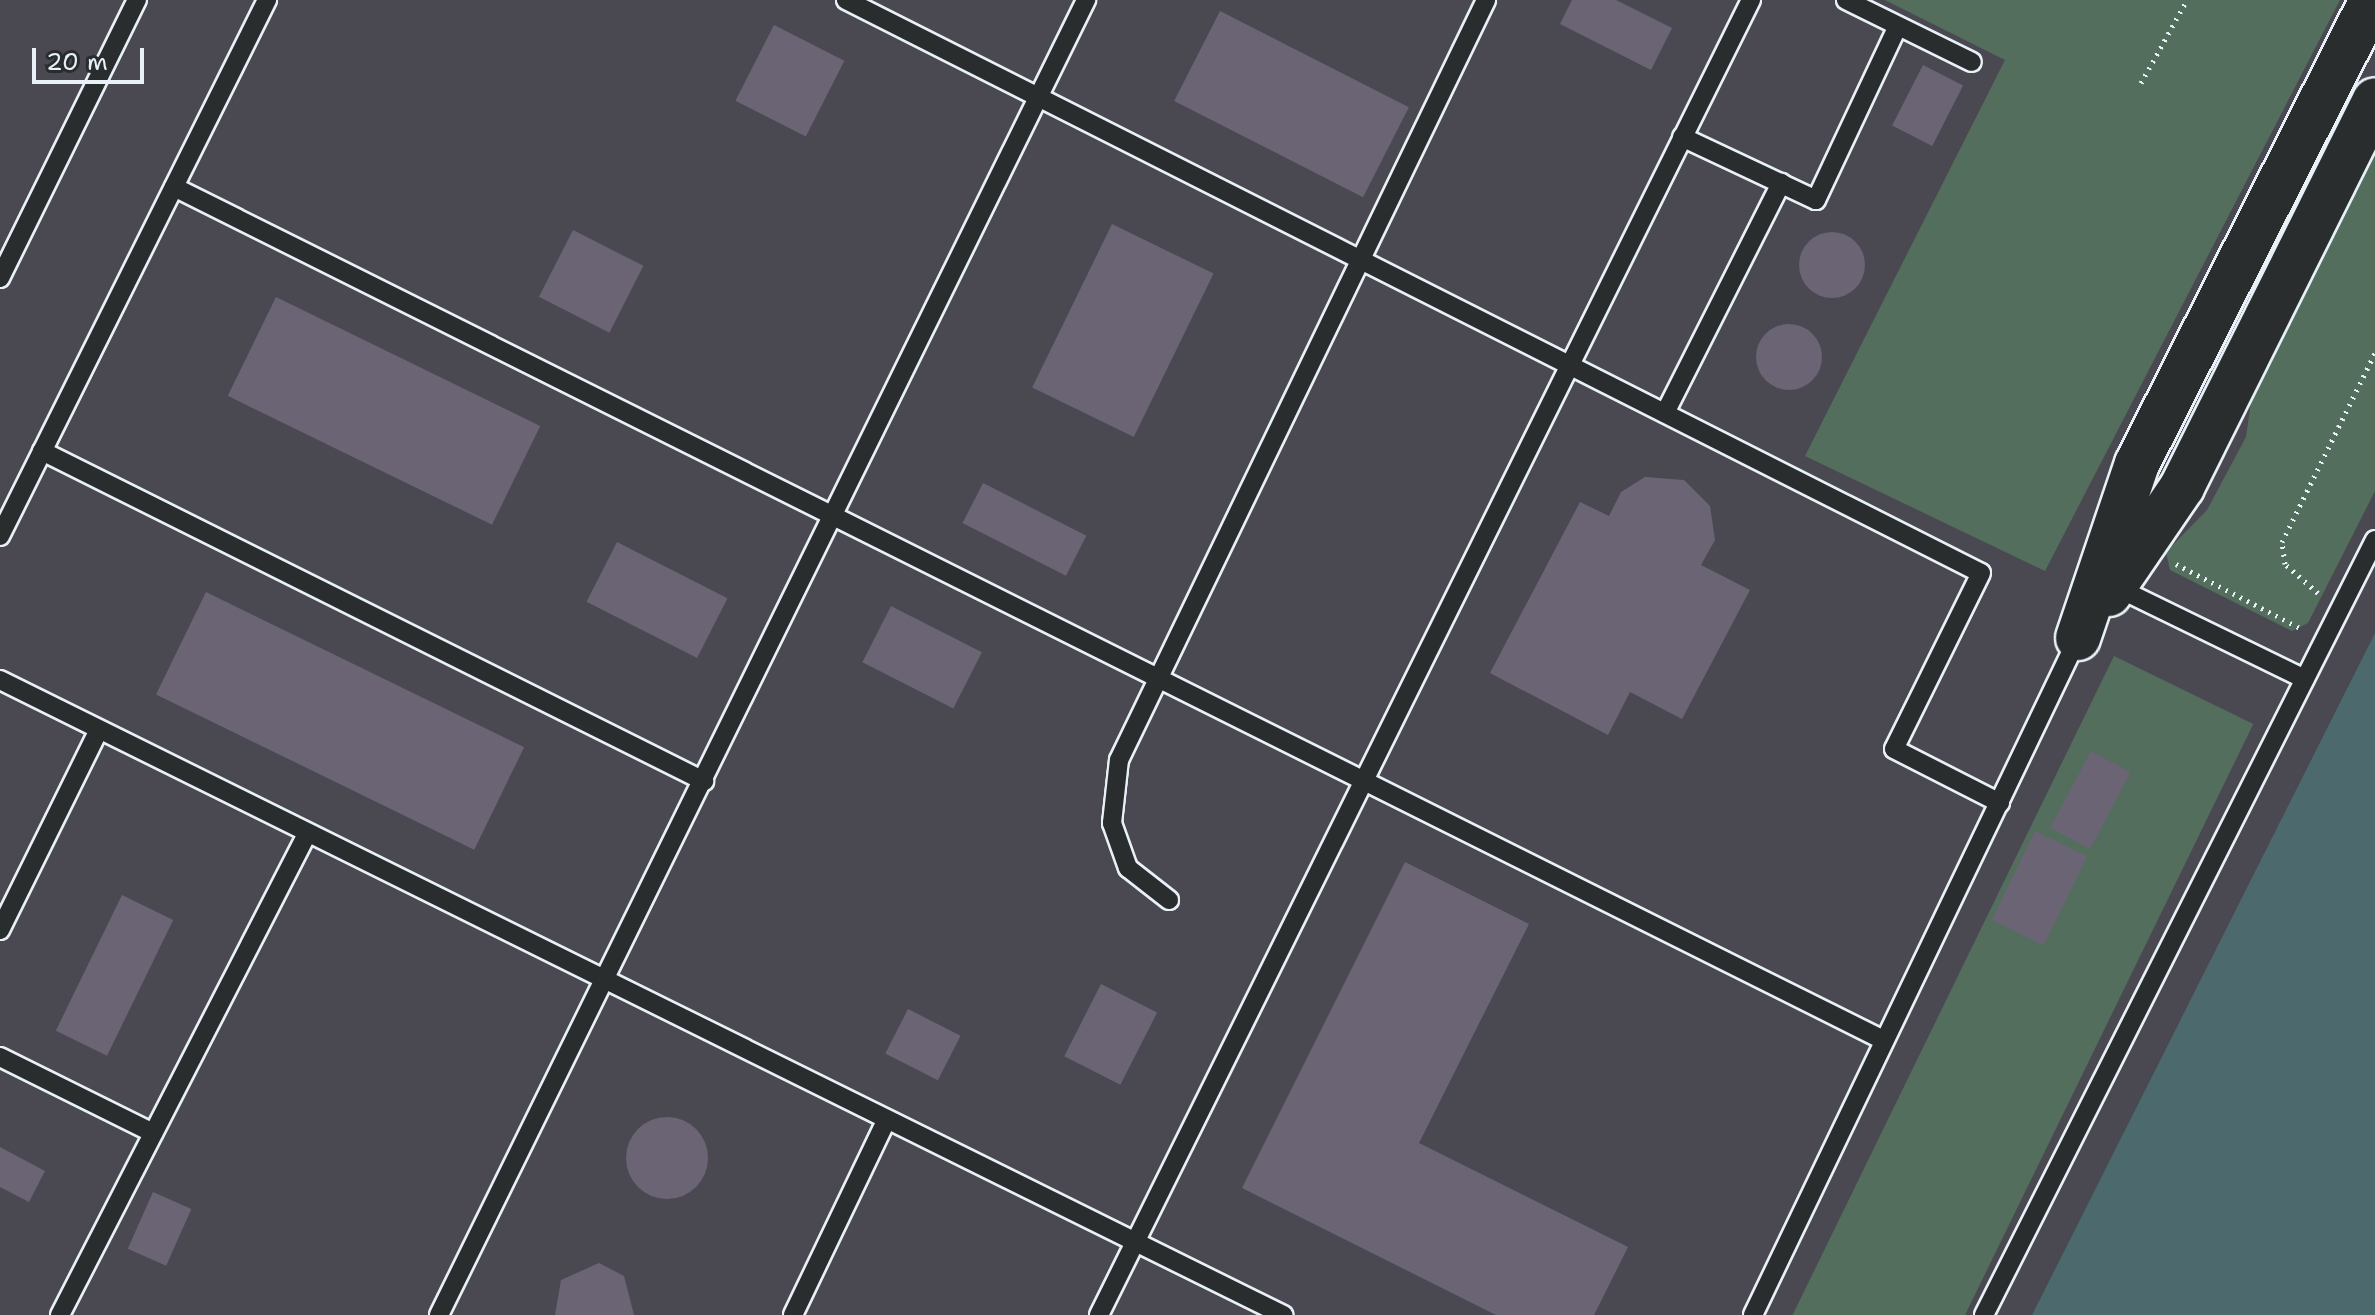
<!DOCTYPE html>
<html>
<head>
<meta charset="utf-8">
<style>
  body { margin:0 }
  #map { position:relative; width:2375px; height:1315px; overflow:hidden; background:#3d3e43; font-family:"Shantell Sans",sans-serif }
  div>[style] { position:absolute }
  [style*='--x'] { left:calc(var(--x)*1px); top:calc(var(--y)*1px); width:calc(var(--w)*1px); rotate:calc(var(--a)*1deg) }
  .built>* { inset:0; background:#4a4952 }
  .green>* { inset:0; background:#536e5d; transform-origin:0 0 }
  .water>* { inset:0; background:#4c6a6d }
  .building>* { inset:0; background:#6a6475; transform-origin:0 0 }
  .round { border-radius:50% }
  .path>* { height:5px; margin-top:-2.5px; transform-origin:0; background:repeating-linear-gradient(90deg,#e8f1f8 0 2px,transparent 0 8px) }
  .roads { filter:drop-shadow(2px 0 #e8f1f8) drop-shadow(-2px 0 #e8f1f8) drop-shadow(0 2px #e8f1f8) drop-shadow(0 -2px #e8f1f8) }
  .service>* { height:18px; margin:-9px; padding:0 9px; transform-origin:9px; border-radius:9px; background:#2a2d2e }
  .tertiary>* { height:44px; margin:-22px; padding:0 22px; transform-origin:22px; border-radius:22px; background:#2a2d2e }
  span { translate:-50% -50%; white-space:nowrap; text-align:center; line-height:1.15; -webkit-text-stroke:7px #2a2d2e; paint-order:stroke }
  .scale { position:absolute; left:32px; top:48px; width:112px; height:36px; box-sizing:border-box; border:4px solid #e8f1f8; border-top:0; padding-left:10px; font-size:24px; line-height:28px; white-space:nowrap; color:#e8f1f8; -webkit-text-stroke:6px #2a2d2e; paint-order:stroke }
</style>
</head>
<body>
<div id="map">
  <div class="built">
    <div style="clip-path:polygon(0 0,2375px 0,2375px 633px,2032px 1315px,0 1315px)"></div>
  </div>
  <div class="green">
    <div style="clip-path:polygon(1885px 0,2340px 0,2045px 571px,1805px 456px,2005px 60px)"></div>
    <div style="clip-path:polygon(2375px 135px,2375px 491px,2308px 623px,2292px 631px,2170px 570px,2166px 552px,2207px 510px,2246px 437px,2255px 373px)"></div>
    <div style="left:2114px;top:656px;width:155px;height:735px;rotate:26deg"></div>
  </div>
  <div class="water">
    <div style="clip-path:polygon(2375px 633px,2375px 1315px,2032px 1315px)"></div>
  </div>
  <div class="building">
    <div style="clip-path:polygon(1572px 0,1616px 0,1672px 28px,1651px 70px,1560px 24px)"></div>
    <div style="left:1220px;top:11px;width:212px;height:101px;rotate:27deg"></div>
    <div style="left:774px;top:25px;width:79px;height:85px;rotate:27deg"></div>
    <div style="left:1923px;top:65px;width:45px;height:68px;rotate:27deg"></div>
    <div style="left:1112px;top:224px;width:113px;height:182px;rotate:26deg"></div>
    <div style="left:573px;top:230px;width:79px;height:75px;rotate:27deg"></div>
    <div class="round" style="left:1799px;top:232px;width:66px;height:66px"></div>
    <div style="left:276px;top:297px;width:294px;height:110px;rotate:26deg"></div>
    <div class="round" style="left:1756px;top:324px;width:66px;height:66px"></div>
    <div style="clip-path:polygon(1645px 477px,1684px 480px,1710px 506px,1715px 540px,1701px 565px,1750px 590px,1682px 719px,1630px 692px,1608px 735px,1490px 673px,1580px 502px,1609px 516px,1621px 492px)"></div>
    <div style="left:983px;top:483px;width:116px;height:45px;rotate:27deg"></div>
    <div style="left:617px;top:542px;width:124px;height:67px;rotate:27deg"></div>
    <div style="left:206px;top:592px;width:354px;height:114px;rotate:26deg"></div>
    <div style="left:891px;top:606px;width:102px;height:63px;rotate:27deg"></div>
    <div style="left:2091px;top:751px;width:45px;height:87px;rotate:28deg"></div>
    <div style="left:2035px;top:831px;width:58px;height:99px;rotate:26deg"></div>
    <div style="clip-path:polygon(1405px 862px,1529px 924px,1419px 1143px,1628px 1247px,1594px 1315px,1496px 1315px,1242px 1188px)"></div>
    <div style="left:122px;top:895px;width:57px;height:151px;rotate:26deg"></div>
    <div style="left:1101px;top:984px;width:63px;height:81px;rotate:27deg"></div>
    <div style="left:908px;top:1009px;width:59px;height:50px;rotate:27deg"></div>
    <div class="round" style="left:626px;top:1117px;width:82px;height:82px"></div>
    <div style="clip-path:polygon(0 1147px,45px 1171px,29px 1202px,0 1187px)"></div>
    <div style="left:153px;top:1192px;width:42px;height:62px;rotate:24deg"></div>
    <div style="clip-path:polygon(599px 1263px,624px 1276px,634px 1315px,555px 1315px,561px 1280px)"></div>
  </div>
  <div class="path">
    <div style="--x:2141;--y:83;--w:95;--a:-61"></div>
    <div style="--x:2176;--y:564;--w:142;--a:27.3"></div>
    <div style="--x:2318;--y:593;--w:44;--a:-138.7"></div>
    <div style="--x:2285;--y:564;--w:22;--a:-98"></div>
    <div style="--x:2282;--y:542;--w:211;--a:-63.8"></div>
  </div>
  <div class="roads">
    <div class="service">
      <div style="--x:846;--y:0;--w:1271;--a:26.79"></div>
      <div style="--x:1981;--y:573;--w:196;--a:116.3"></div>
      <div style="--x:1894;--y:749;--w:119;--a:27"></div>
      <div style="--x:1846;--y:0;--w:140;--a:26.2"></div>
      <div style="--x:1682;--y:137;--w:148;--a:25.2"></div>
      <div style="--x:1816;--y:200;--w:192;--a:-64.8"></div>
      <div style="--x:174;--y:187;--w:1910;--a:26.52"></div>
      <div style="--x:0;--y:278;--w:310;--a:-63.8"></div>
      <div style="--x:1665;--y:413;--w:258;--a:-63.2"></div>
      <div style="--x:42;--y:451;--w:740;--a:26.5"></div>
      <div style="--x:0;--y:536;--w:599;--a:-63.52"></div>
      <div style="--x:2114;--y:586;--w:212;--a:26"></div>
      <div style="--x:0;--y:680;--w:1432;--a:26.33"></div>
      <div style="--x:1169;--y:900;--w:52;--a:-142"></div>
      <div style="--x:1128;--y:868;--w:48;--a:-109.6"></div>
      <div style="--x:1112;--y:823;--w:63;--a:-83.7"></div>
      <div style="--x:1119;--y:760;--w:844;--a:-64.22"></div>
      <div style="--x:0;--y:930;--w:223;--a:-63.7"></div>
      <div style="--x:0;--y:1057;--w:171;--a:26.4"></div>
      <div style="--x:60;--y:1315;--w:541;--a:-62.82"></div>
      <div style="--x:439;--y:1315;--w:1466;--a:-63.8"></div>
      <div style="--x:793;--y:1315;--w:217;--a:-64.4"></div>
      <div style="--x:1099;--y:1315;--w:1468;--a:-63.63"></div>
      <div style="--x:1753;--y:1315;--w:751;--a:-64.36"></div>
      <div style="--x:1984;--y:1315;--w:868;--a:-63.23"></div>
    </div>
    <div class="tertiary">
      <div style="--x:2109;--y:594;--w:130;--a:-55.7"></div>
      <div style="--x:2182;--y:487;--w:432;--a:-63.5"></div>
      <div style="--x:2078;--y:638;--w:184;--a:-71.3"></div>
      <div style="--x:2137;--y:464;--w:520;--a:-63.14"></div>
    </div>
  </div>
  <div class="scale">20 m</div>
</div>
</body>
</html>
